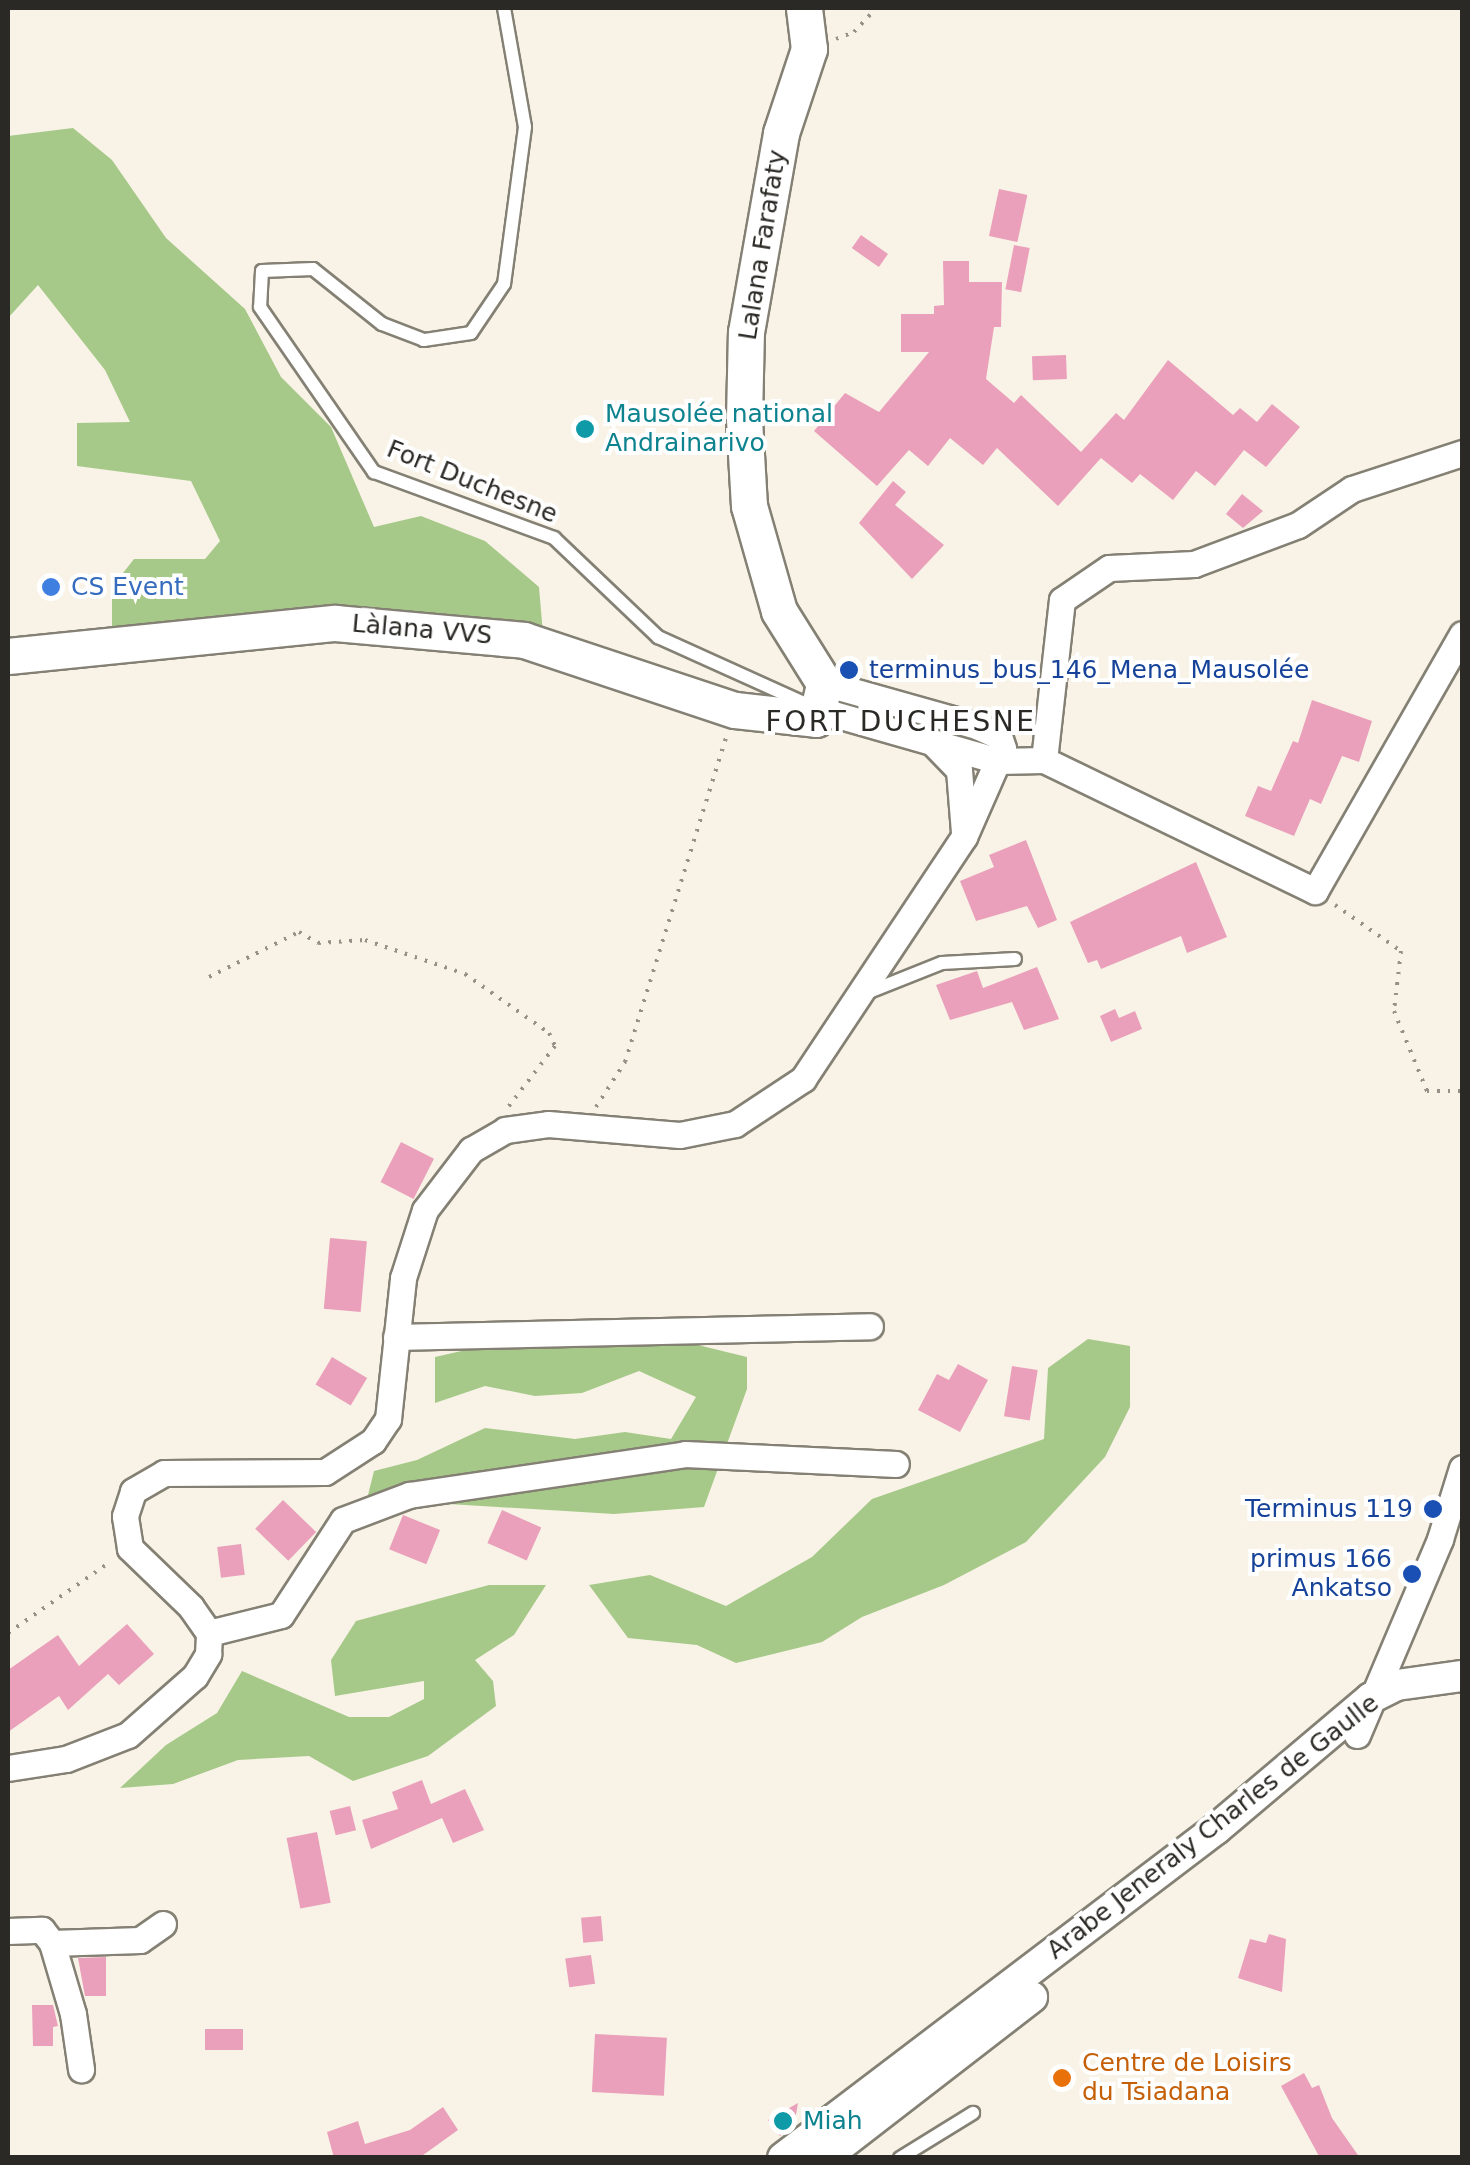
<!DOCTYPE html>
<html>
<head>
<meta charset="utf-8">
<style>
  body { margin:0 }
  #map { position:relative; width:1470px; height:2165px; overflow:hidden; background:#f8f3e6; font-family:"DejaVu Sans",sans-serif }
  div>[style] { position:absolute }
  [style*='--x'] { left:calc(var(--x)*1px); top:calc(var(--y)*1px); width:calc(var(--w)*1px); rotate:calc(var(--a)*1deg) }
  .forest>* { inset:0; background:#a6c989 }
  .building>* { inset:0; background:#ea9fbb; transform-origin:0 0 }
  .path>* { height:4px; margin-top:-2px; transform-origin:0; background:repeating-linear-gradient(90deg,#959188 0 2.5px,transparent 0 10.5px) }
  .roads { filter:drop-shadow(2px 0 #848074) drop-shadow(-2px 0 #848074) drop-shadow(0 2px #848074) drop-shadow(0 -2px #848074) }
  .service>* { height:12px; margin:-6px; padding:0 6px; transform-origin:6px; border-radius:6px; background:#fff }
  .minor>* { height:25px; margin:-12.5px; padding:0 12.5px; transform-origin:12.5px; border-radius:12.5px; background:#fff }
  .tertiary>* { height:30px; margin:-15px; padding:0 15px; transform-origin:15px; border-radius:15px; background:#fff }
  .secondary>* { height:35px; margin:-17.5px; padding:0 17.5px; transform-origin:17.5px; border-radius:17.5px; background:#fff }
  .dots>* { width:28px; height:28px; translate:-50% -50%; box-sizing:border-box; border:5px solid #fff; border-radius:50% }
  span { translate:-50% -50%; white-space:nowrap; text-align:center; line-height:1.15; -webkit-text-stroke:8px #fff; paint-order:stroke }
  .street-label { font-size:25px; color:#2b2925 }
  .culture-label { font-size:25px; color:#0d838f }
  .left { translate:0 -50%; text-align:left }
  .shop-label { font-size:25px; color:#366cbe }
  .transit-label { font-size:25px; color:#164399 }
  .right { translate:-100% -50%; text-align:right }
  .food-label { font-size:25px; color:#c56008 }
  .neighbourhood-label { font-size:28px; color:#2b2925; letter-spacing:2.5px }
  .frame { position:absolute; inset:0; border:10px solid #2b2925; pointer-events:none }
</style>
</head>
<body>
<div id="map">
  <div class="forest">
    <div style="clip-path:polygon(73px 128px,112px 160px,166px 238px,245px 309px,281px 377px,331px 427px,374px 527px,421px 516px,485px 541px,539px 587px,543px 634px,112px 637px,112px 587px,134px 559px,205px 559px,220px 541px,191px 481px,77px 466px,77px 423px,130px 422px,105px 370px,38px 285px,8px 318px,8px 136px)"></div>
    <div style="clip-path:polygon(661px 1336px,747px 1357px,747px 1389px,704px 1507px,614px 1514px,367px 1499px,374px 1471px,417px 1460px,485px 1428px,575px 1439px,625px 1432px,671px 1439px,696px 1397px,639px 1371px,582px 1393px,535px 1396px,485px 1386px,435px 1403px,435px 1357px,514px 1339px)"></div>
    <div style="clip-path:polygon(1088px 1339px,1130px 1346px,1130px 1407px,1105px 1457px,1026px 1542px,944px 1585px,862px 1617px,822px 1642px,736px 1663px,697px 1645px,628px 1638px,589px 1585px,650px 1575px,726px 1606px,812px 1557px,872px 1499px,1044px 1439px,1048px 1368px)"></div>
    <div style="clip-path:polygon(489px 1585px,546px 1585px,514px 1635px,475px 1660px,493px 1681px,496px 1706px,428px 1756px,353px 1781px,309px 1756px,238px 1760px,173px 1784px,120px 1788px,166px 1745px,217px 1713px,242px 1671px,349px 1717px,389px 1717px,424px 1699px,424px 1681px,335px 1696px,331px 1660px,356px 1621px)"></div>
  </div>
  <div class="building">
    <div style="left:999px;top:189px;width:29px;height:48px;rotate:12deg"></div>
    <div style="left:861px;top:235px;width:33px;height:16px;rotate:35deg"></div>
    <div style="left:1014px;top:245px;width:16px;height:45px;rotate:11deg"></div>
    <div style="clip-path:polygon(943px 261px,969px 261px,969px 282px,1002px 282px,1001px 327px,994px 327px,986px 379px,1014px 403px,1021px 395px,1081px 452px,1116px 413px,1124px 420px,1168px 360px,1233px 415px,1240px 408px,1257px 422px,1272px 404px,1300px 427px,1266px 467px,1244px 450px,1215px 486px,1196px 471px,1173px 500px,1140px 474px,1132px 483px,1101px 458px,1058px 506px,997px 448px,983px 465px,950px 438px,928px 466px,909px 450px,877px 486px,814px 431px,845px 393px,879px 412px,929px 352px,901px 352px,901px 314px,934px 314px,934px 306px,944px 305px)"></div>
    <div style="left:1066px;top:355px;width:24px;height:34px;rotate:88deg"></div>
    <div style="clip-path:polygon(893px 481px,906px 492px,895px 505px,944px 545px,912px 579px,859px 523px)"></div>
    <div style="clip-path:polygon(1242px 494px,1263px 511px,1243px 528px,1226px 514px)"></div>
    <div style="clip-path:polygon(1312px 700px,1372px 721px,1359px 762px,1342px 756px,1321px 804px,1310px 799px,1294px 836px,1245px 816px,1258px 786px,1271px 791px,1293px 741px,1298px 743px)"></div>
    <div style="clip-path:polygon(1026px 840px,1057px 920px,1038px 928px,1027px 906px,976px 921px,960px 881px,994px 867px,989px 855px)"></div>
    <div style="clip-path:polygon(1196px 862px,1227px 937px,1187px 953px,1181px 936px,1101px 969px,1097px 960px,1088px 963px,1070px 922px)"></div>
    <div style="clip-path:polygon(1037px 967px,1059px 1019px,1024px 1030px,1012px 1002px,950px 1020px,936px 985px,977px 971px,983px 988px)"></div>
    <div style="clip-path:polygon(1115px 1009px,1119px 1018px,1135px 1011px,1142px 1029px,1111px 1042px,1100px 1016px)"></div>
    <div style="left:401px;top:1142px;width:37px;height:45px;rotate:27deg"></div>
    <div style="left:330px;top:1238px;width:37px;height:71px;rotate:5deg"></div>
    <div style="left:332px;top:1357px;width:41px;height:32px;rotate:31deg"></div>
    <div style="clip-path:polygon(958px 1364px,988px 1380px,960px 1432px,918px 1410px,937px 1374px,949px 1380px)"></div>
    <div style="left:1012px;top:1366px;width:26px;height:51px;rotate:9deg"></div>
    <div style="left:283px;top:1500px;width:46px;height:40px;rotate:44deg"></div>
    <div style="left:502px;top:1510px;width:43px;height:36px;rotate:24deg"></div>
    <div style="left:403px;top:1515px;width:40px;height:37px;rotate:22deg"></div>
    <div style="left:241px;top:1544px;width:31px;height:24px;rotate:83deg"></div>
    <div style="clip-path:polygon(127px 1624px,154px 1654px,119px 1685px,108px 1674px,68px 1710px,59px 1696px,8px 1732px,8px 1670px,58px 1635px,79px 1666px)"></div>
    <div style="clip-path:polygon(422px 1780px,431px 1804px,465px 1789px,484px 1830px,453px 1843px,442px 1818px,371px 1849px,362px 1820px,398px 1809px,392px 1792px)"></div>
    <div style="left:350px;top:1806px;width:25px;height:21px;rotate:76deg"></div>
    <div style="left:317px;top:1832px;width:72px;height:31px;rotate:79deg"></div>
    <div style="left:601px;top:1916px;width:25px;height:20px;rotate:85deg"></div>
    <div style="clip-path:polygon(1269px 1934px,1286px 1939px,1282px 1992px,1238px 1978px,1250px 1939px,1266px 1943px)"></div>
    <div style="left:591px;top:1955px;width:29px;height:26px;rotate:82deg"></div>
    <div style="clip-path:polygon(106px 1957px,106px 1996px,85px 1996px,78px 1958px)"></div>
    <div style="clip-path:polygon(32px 2005px,53px 2005px,58px 2026px,53px 2027px,53px 2046px,33px 2046px)"></div>
    <div style="left:243px;top:2029px;width:21px;height:38px;rotate:90deg"></div>
    <div style="left:595px;top:2034px;width:72px;height:58px;rotate:3deg"></div>
    <div style="clip-path:polygon(1304px 2073px,1312px 2088px,1319px 2085px,1332px 2118px,1360px 2158px,1320px 2158px,1281px 2086px)"></div>
    <div style="clip-path:polygon(798px 2103px,794px 2126px,780px 2136px,768px 2120px)"></div>
    <div style="clip-path:polygon(443px 2107px,458px 2130px,419px 2158px,334px 2158px,327px 2132px,358px 2121px,365px 2144px,410px 2130px)"></div>
  </div>
  <div class="path">
    <div style="--x:836;--y:39;--w:19;--a:-21"></div>
    <div style="--x:854;--y:32;--w:33;--a:-47"></div>
    <div style="--x:1335;--y:905;--w:80;--a:34.9"></div>
    <div style="--x:1401;--y:951;--w:60;--a:96.7"></div>
    <div style="--x:1394;--y:1011;--w:87;--a:67.6"></div>
    <div style="--x:1427;--y:1091;--w:35;--a:0"></div>
    <div style="--x:209;--y:977;--w:101;--a:-26.6"></div>
    <div style="--x:299;--y:932;--w:22;--a:30"></div>
    <div style="--x:318;--y:943;--w:47;--a:-3.7"></div>
    <div style="--x:365;--y:940;--w:106;--a:18.8"></div>
    <div style="--x:465;--y:974;--w:103;--a:35.1"></div>
    <div style="--x:549;--y:1033;--w:14;--a:65"></div>
    <div style="--x:555;--y:1046;--w:76;--a:127.5"></div>
    <div style="--x:596;--y:1107;--w:54;--a:-57.2"></div>
    <div style="--x:625;--y:1062;--w:343;--a:-72.7"></div>
    <div style="--x:8;--y:1633;--w:124;--a:-34.8"></div>
  </div>
  <div class="roads">
    <div class="service">
      <div style="--x:504;--y:8;--w:121;--a:80"></div>
      <div style="--x:525;--y:127;--w:158;--a:97.6"></div>
      <div style="--x:504;--y:284;--w:59;--a:124"></div>
      <div style="--x:471;--y:333;--w:48;--a:171.5"></div>
      <div style="--x:424;--y:340;--w:45;--a:-159.1"></div>
      <div style="--x:382;--y:324;--w:88;--a:-141.4"></div>
      <div style="--x:313;--y:269;--w:51;--a:177.8"></div>
      <div style="--x:262;--y:271;--w:36;--a:93"></div>
      <div style="--x:260;--y:307;--w:201;--a:55.4"></div>
      <div style="--x:374;--y:472;--w:192;--a:20.1"></div>
      <div style="--x:554;--y:538;--w:144;--a:43.6"></div>
      <div style="--x:658;--y:637;--w:168;--a:24.3"></div>
      <div style="--x:864;--y:994;--w:84;--a:-21.7"></div>
      <div style="--x:942;--y:963;--w:73;--a:-3.1"></div>
      <div style="--x:900;--y:2158;--w:86;--a:-31.7"></div>
    </div>
    <div class="minor">
      <div style="--x:823;--y:711;--w:182;--a:15.9"></div>
      <div style="--x:998;--y:761;--w:46;--a:-1.2"></div>
      <div style="--x:1044;--y:760;--w:301;--a:25.8"></div>
      <div style="--x:1315;--y:891;--w:296;--a:-60.2"></div>
      <div style="--x:933;--y:743;--w:37;--a:46"></div>
      <div style="--x:959;--y:770;--w:62;--a:85.4"></div>
      <div style="--x:1044;--y:760;--w:161;--a:-83.6"></div>
      <div style="--x:1062;--y:600;--w:57;--a:-34.2"></div>
      <div style="--x:1109;--y:568;--w:85;--a:-2.7"></div>
      <div style="--x:1194;--y:564;--w:111;--a:-20.6"></div>
      <div style="--x:1298;--y:525;--w:65;--a:-33.7"></div>
      <div style="--x:1352;--y:489;--w:116;--a:-18.1"></div>
      <div style="--x:396;--y:1337;--w:474;--a:-1.3"></div>
      <div style="--x:209;--y:1633;--w:74;--a:-14"></div>
      <div style="--x:281;--y:1615;--w:113;--a:-56.9"></div>
      <div style="--x:343;--y:1520;--w:71;--a:-20.7"></div>
      <div style="--x:409;--y:1495;--w:279;--a:-8.4"></div>
      <div style="--x:685;--y:1454;--w:211;--a:2.7"></div>
      <div style="--x:1357;--y:1735;--w:213;--a:-67"></div>
      <div style="--x:1440;--y:1539;--w:74;--a:-72.8"></div>
      <div style="--x:8;--y:1768;--w:59;--a:-8.8"></div>
      <div style="--x:66;--y:1759;--w:66;--a:-21.2"></div>
      <div style="--x:128;--y:1735;--w:89;--a:-41.4"></div>
      <div style="--x:195;--y:1676;--w:26;--a:-59"></div>
      <div style="--x:208;--y:1654;--w:21;--a:-87"></div>
      <div style="--x:209;--y:1633;--w:32;--a:-125"></div>
      <div style="--x:191;--y:1607;--w:85;--a:-136"></div>
      <div style="--x:130;--y:1548;--w:32;--a:-99"></div>
      <div style="--x:125;--y:1516;--w:26;--a:-72"></div>
      <div style="--x:133;--y:1491;--w:36;--a:-30"></div>
      <div style="--x:164;--y:1473;--w:161;--a:-0.4"></div>
      <div style="--x:325;--y:1472;--w:57;--a:-32.9"></div>
      <div style="--x:373;--y:1441;--w:27;--a:-56"></div>
      <div style="--x:388;--y:1419;--w:142;--a:-83.9"></div>
      <div style="--x:403;--y:1278;--w:71;--a:-72.1"></div>
      <div style="--x:425;--y:1210;--w:76;--a:-52.5"></div>
      <div style="--x:471;--y:1150;--w:39;--a:-30"></div>
      <div style="--x:505;--y:1130;--w:43;--a:-7.9"></div>
      <div style="--x:548;--y:1124;--w:132;--a:4.8"></div>
      <div style="--x:680;--y:1135;--w:56;--a:-11.3"></div>
      <div style="--x:735;--y:1124;--w:82;--a:-33.5"></div>
      <div style="--x:803;--y:1079;--w:291;--a:-56.4"></div>
      <div style="--x:964;--y:837;--w:97;--a:-66.3"></div>
      <div style="--x:1003;--y:748;--w:13;--a:-108"></div>
      <div style="--x:999;--y:736;--w:24;--a:-156"></div>
      <div style="--x:977;--y:726;--w:159;--a:-164.3"></div>
      <div style="--x:8;--y:1931;--w:34;--a:-2"></div>
      <div style="--x:42;--y:1930;--w:16;--a:52"></div>
      <div style="--x:52;--y:1943;--w:74;--a:73.5"></div>
      <div style="--x:73;--y:2014;--w:56;--a:81.7"></div>
      <div style="--x:52;--y:1943;--w:88;--a:-2"></div>
      <div style="--x:140;--y:1940;--w:28;--a:-35"></div>
    </div>
    <div class="tertiary">
      <div style="--x:783;--y:2158;--w:544;--a:-37.23"></div>
      <div style="--x:1216;--y:1829;--w:203;--a:-40.2"></div>
      <div style="--x:1371;--y:1698;--w:29;--a:-27"></div>
      <div style="--x:1397;--y:1685;--w:66;--a:-7.9"></div>
      <div style="--x:824;--y:2158;--w:263;--a:-37.7"></div>
    </div>
    <div class="secondary">
      <div style="--x:8;--y:656;--w:329;--a:-5.8"></div>
      <div style="--x:335;--y:623;--w:190;--a:5.1"></div>
      <div style="--x:524;--y:640;--w:222;--a:18.4"></div>
      <div style="--x:735;--y:710;--w:81;--a:6.3"></div>
      <div style="--x:816;--y:719;--w:37;--a:-77"></div>
      <div style="--x:824;--y:683;--w:85;--a:-122"></div>
      <div style="--x:779;--y:611;--w:109;--a:-105.9"></div>
      <div style="--x:749;--y:506;--w:88;--a:-93.3"></div>
      <div style="--x:744;--y:418;--w:86;--a:-88.7"></div>
      <div style="--x:746;--y:332;--w:202;--a:-80"></div>
      <div style="--x:781;--y:133;--w:89;--a:-71.6"></div>
      <div style="--x:809;--y:49;--w:41;--a:-97"></div>
    </div>
  </div>
  <div class="dots">
    <div style="left:585px;top:429px;background:#0f9aa8"></div>
    <div style="left:51px;top:587px;background:#3f7fe0"></div>
    <div style="left:849px;top:670px;background:#1a4fb4"></div>
    <div style="left:1433px;top:1509px;background:#1a4fb4"></div>
    <div style="left:1412px;top:1574px;background:#1a4fb4"></div>
    <div style="left:1062px;top:2078px;background:#e8710a"></div>
    <div style="left:783px;top:2121px;background:#0f9aa8"></div>
  </div>
  <div class="street-label">
    <span style="left:763px;top:245px;rotate:-81deg">Lalana Farafaty</span>
    <span style="left:472px;top:482px;rotate:22deg">Fort Duchesne</span>
    <span style="left:422px;top:630px;rotate:5deg">Làlana VVS</span>
    <span style="left:1213px;top:1827px;rotate:-38deg">Arabe Jeneraly Charles de Gaulle</span>
  </div>
  <div class="culture-label">
    <span class="left" style="left:605px;top:429px">Mausolée national<br>Andrainarivo</span>
    <span class="left" style="left:803px;top:2121px">Miah</span>
  </div>
  <div class="shop-label">
    <span class="left" style="left:71px;top:587px">CS Event</span>
  </div>
  <div class="transit-label">
    <span class="left" style="left:869px;top:670px">terminus_bus_146_Mena_Mausolée</span>
    <span class="right" style="left:1413px;top:1509px">Terminus 119</span>
    <span class="right" style="left:1392px;top:1574px">primus 166<br>Ankatso</span>
  </div>
  <div class="food-label">
    <span class="left" style="left:1082px;top:2078px">Centre de Loisirs<br>du Tsiadana</span>
  </div>
  <div class="neighbourhood-label">
    <span style="left:901px;top:722px">FORT DUCHESNE</span>
  </div>
  <div class="frame"></div>
</div>
</body>
</html>
